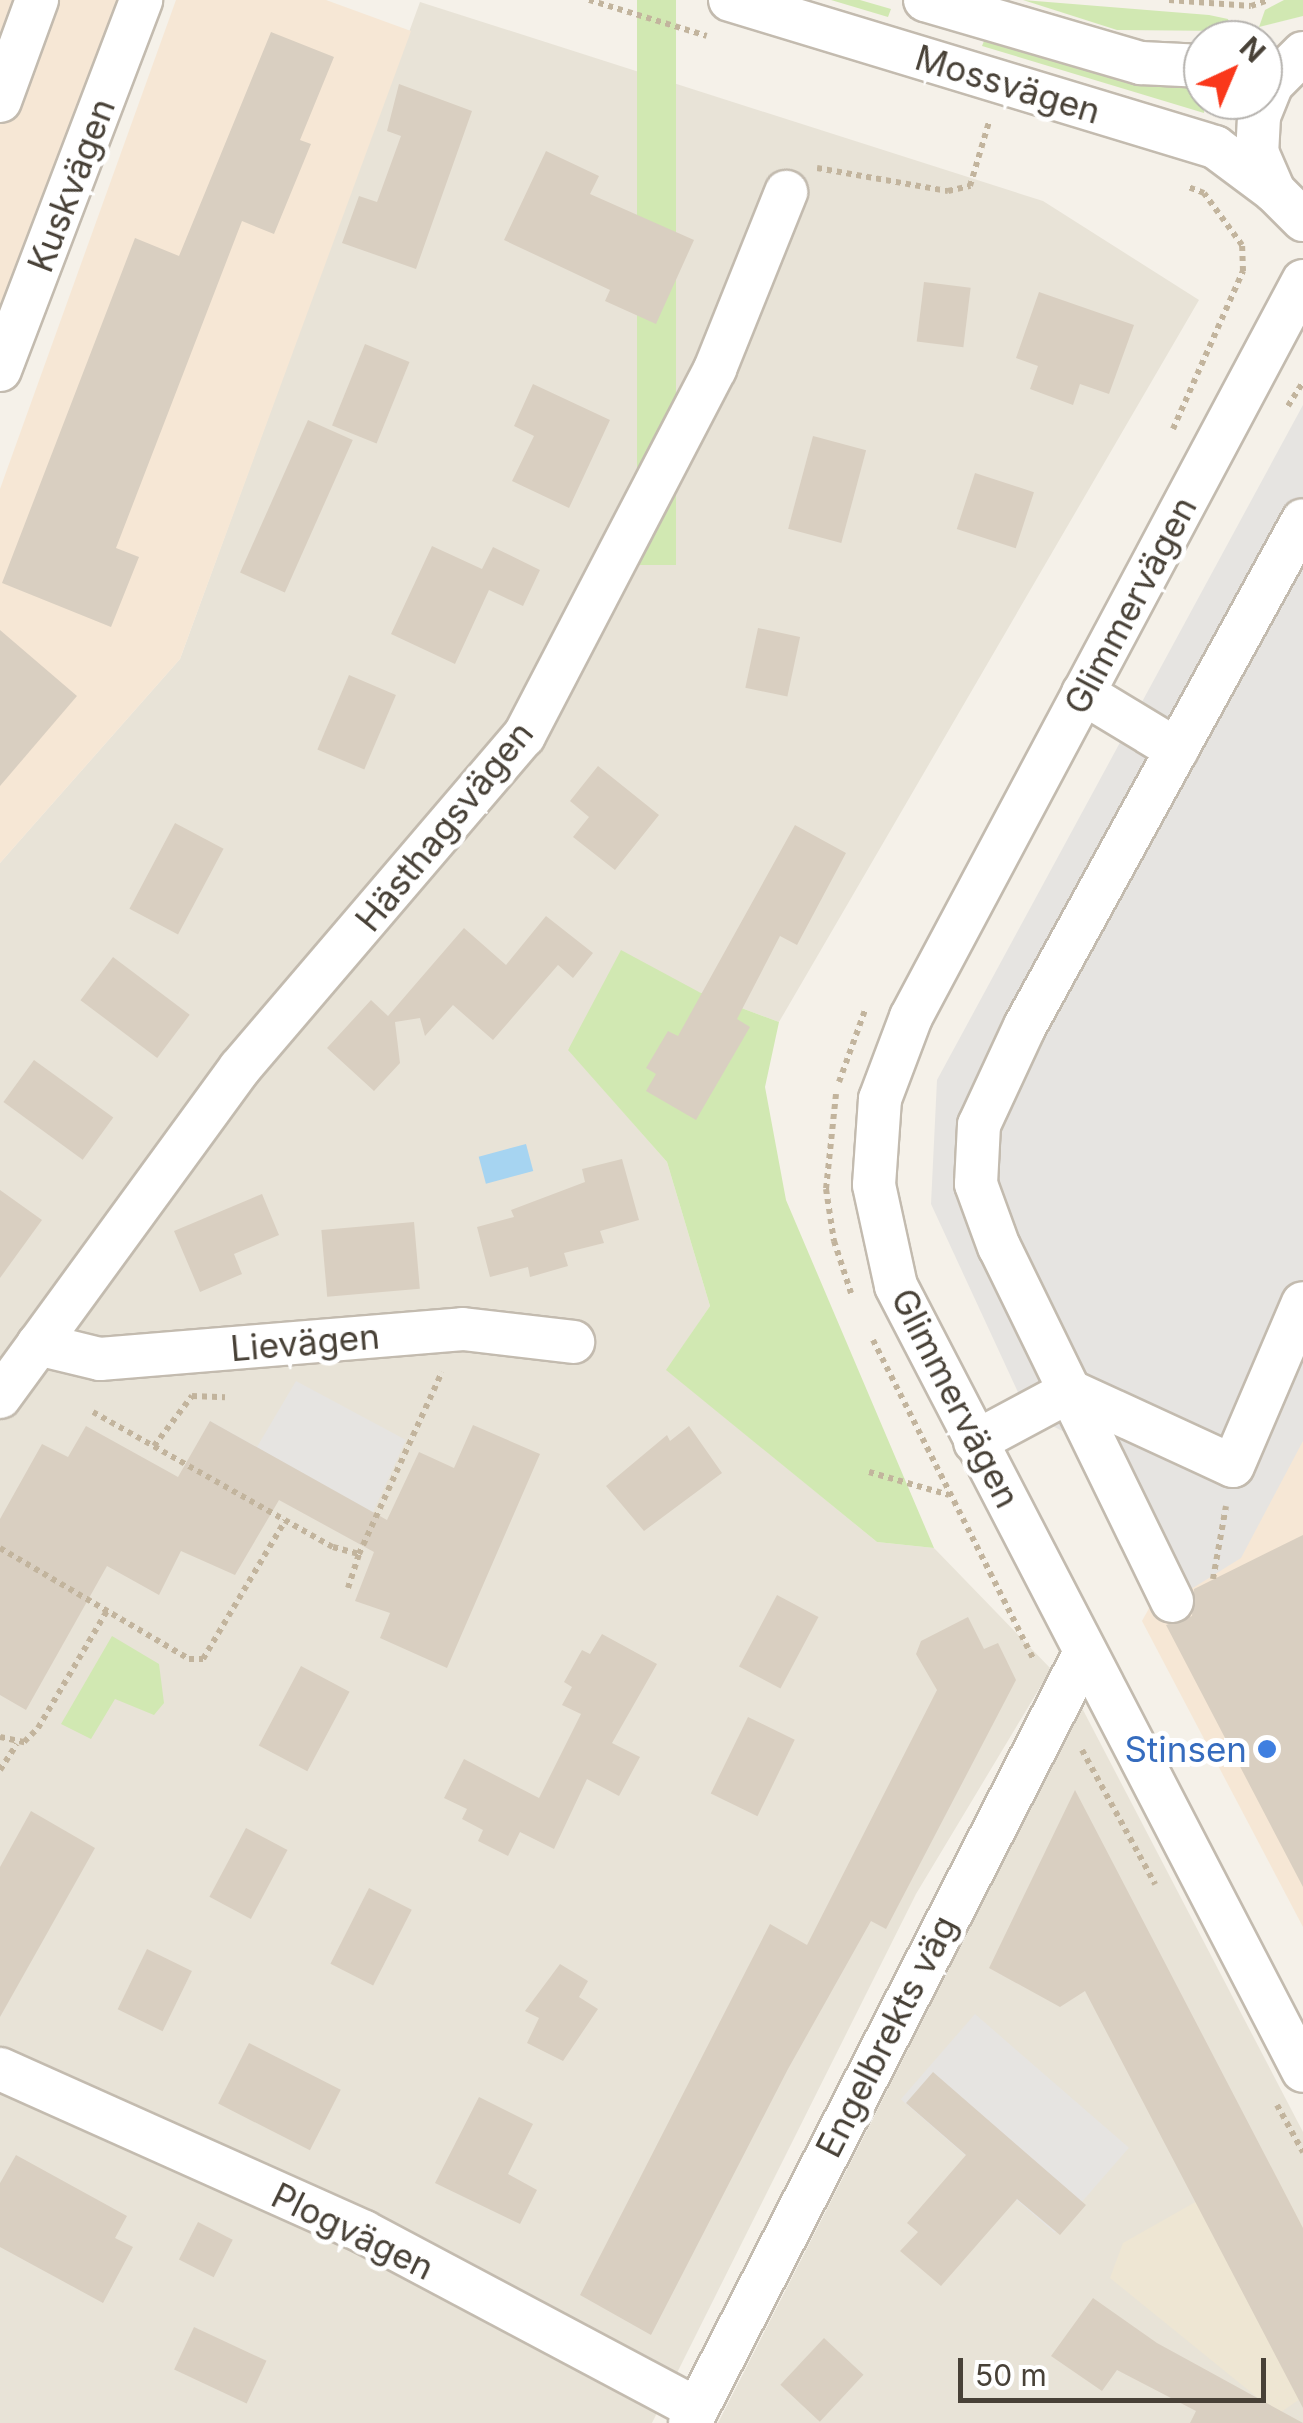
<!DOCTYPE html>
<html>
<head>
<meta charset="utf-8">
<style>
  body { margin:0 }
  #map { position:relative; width:1303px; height:2423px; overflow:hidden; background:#f5f1e9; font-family:Inter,sans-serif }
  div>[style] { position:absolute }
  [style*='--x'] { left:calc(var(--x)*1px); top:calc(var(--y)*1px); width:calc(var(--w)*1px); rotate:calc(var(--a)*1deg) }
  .residential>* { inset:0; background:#e8e3d7 }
  .commercial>* { inset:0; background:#f6e7d5 }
  .education>* { inset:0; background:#eee6d3 }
  .green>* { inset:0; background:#d1e8b2; transform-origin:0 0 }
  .parking>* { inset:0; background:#e6e4e1; transform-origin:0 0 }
  .water>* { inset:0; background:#a6d4f1; transform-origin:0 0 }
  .building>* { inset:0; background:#d9cfc1; transform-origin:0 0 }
  .path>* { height:6px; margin-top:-3px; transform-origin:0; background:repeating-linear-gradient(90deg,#c2b49d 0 5px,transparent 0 10px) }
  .roads { filter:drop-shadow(2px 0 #c3bbaf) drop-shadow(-2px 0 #c3bbaf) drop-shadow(0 2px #c3bbaf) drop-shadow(0 -2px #c3bbaf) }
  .minor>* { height:42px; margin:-21px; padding:0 21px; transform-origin:21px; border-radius:21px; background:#fff }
  .dots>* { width:28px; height:28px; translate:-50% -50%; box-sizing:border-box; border:5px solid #fff; border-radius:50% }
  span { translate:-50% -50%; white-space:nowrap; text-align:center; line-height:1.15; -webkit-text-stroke:10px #fff; paint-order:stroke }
  .street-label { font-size:35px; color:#484137 }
  .shop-label { font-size:35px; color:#366cbe }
  .right { translate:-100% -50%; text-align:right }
  .north { position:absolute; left:1183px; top:20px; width:100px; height:100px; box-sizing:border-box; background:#fff; border:2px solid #b6b3af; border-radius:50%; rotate:44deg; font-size:28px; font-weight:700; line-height:40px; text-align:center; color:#484137 }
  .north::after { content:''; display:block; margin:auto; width:35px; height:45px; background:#fa381b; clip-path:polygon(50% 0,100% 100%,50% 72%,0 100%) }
  .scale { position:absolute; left:958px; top:2358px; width:308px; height:45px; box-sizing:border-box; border:5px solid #484137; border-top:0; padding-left:12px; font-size:30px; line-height:35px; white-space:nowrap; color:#484137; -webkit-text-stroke:8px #fff; paint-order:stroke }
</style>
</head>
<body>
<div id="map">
  <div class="residential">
    <div style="clip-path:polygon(420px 2px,1043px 201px,1199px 300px,779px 1022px,699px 992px,568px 1049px,667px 1162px,710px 1306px,667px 1370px,877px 1542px,934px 1548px,1051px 1669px,916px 1894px,652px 2423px,0 2423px,0 863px,180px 659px)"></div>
    <div style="clip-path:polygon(1082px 1708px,1303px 2132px,1303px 2423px,718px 2423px)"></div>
  </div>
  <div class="commercial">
    <div style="clip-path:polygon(0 0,125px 0,0 306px)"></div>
    <div style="clip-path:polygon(176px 0,326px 0,411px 31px,180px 659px,0 863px,0 489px)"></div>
    <div style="clip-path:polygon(1303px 1330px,1303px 1927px,1142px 1621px)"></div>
  </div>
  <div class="education">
    <div style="clip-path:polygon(1268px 2161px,1303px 2228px,1303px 2397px,1278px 2414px,1110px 2278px,1123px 2243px)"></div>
  </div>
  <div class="green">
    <div style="left:637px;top:0;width:39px;height:565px"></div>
    <div style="clip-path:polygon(831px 0,860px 0,891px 9px,888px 17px)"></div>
    <div style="clip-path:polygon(1023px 0,1209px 15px,1228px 19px,1229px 31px,1117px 30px)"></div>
    <div style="clip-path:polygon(1284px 0,1303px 0,1303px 16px,1259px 27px,1265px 10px)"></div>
    <div style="clip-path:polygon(986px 36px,1203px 86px,1204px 113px,982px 46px)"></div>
    <div style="clip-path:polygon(621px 950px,699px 992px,779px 1022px,765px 1087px,786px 1200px,934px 1548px,877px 1542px,666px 1370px,710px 1306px,667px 1162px,568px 1050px)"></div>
    <div style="clip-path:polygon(112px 1636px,159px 1664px,164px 1703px,154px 1715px,115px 1699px,91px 1739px,61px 1724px)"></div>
  </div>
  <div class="parking">
    <div style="clip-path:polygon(1303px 405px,1303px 1441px,1241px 1558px,1172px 1601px,1093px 1446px,1028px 1414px,931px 1204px,937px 1080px)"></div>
    <div style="clip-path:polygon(296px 1381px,406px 1440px,359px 1543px,193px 1452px,210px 1421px,257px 1447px)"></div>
    <div style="left:975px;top:2014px;width:204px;height:113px;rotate:41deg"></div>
  </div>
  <div class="water">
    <div style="left:526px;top:1144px;width:28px;height:49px;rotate:75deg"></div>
  </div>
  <div class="building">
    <div style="clip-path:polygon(271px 32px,334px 57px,300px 140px,311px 144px,274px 234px,242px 221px,116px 548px,139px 557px,111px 627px,2px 583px,135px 238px,179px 256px)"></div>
    <div style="clip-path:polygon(399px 84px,472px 111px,416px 269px,342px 243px,359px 196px,377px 202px,401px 136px,387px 131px)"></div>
    <div style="clip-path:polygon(546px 151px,599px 176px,590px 194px,694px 240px,656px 324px,605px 301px,610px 290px,504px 240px)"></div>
    <div style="left:924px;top:282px;width:47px;height:60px;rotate:7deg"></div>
    <div style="clip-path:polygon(1039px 292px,1134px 325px,1109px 394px,1080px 384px,1073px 405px,1030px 389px,1038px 366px,1016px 358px)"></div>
    <div style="left:365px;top:344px;width:48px;height:88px;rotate:22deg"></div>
    <div style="clip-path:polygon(533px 384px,610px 420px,569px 508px,512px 481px,534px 436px,514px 426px)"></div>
    <div style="left:308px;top:420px;width:49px;height:167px;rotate:24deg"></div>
    <div style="left:813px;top:436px;width:55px;height:96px;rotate:15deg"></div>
    <div style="left:975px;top:473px;width:62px;height:59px;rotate:18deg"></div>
    <div style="clip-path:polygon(432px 546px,482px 569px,493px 547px,540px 570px,523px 606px,489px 590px,455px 664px,391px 634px)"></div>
    <div style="left:758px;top:628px;width:43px;height:61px;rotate:12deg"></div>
    <div style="clip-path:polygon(0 630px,77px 696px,0 786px)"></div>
    <div style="left:349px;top:675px;width:51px;height:81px;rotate:23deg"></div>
    <div style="clip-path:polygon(598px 766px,659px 815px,615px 870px,573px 837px,589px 817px,570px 801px)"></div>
    <div style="left:175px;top:823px;width:55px;height:97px;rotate:28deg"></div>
    <div style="clip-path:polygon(795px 825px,846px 853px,797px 945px,780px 936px,737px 1019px,750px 1027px,696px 1120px,646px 1091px,656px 1074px,646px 1068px,668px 1031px,678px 1036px)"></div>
    <div style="clip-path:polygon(546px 916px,593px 953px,573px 978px,558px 965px,493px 1040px,453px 1005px,425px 1036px,420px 1018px,395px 1022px,400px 1063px,374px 1091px,327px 1048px,371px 1000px,388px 1016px,464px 928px,506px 965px)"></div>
    <div style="left:113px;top:957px;width:96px;height:54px;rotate:37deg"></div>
    <div style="left:34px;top:1060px;width:98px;height:52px;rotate:36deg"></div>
    <div style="clip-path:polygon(622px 1159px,639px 1220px,600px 1231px,604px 1243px,564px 1253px,568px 1266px,530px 1277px,528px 1267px,490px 1277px,477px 1227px,514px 1217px,511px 1210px,585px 1182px,582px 1169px)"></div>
    <div style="clip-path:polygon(0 1190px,42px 1220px,0 1278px)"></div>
    <div style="clip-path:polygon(262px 1194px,279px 1235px,234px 1254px,242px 1274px,200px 1292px,174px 1231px)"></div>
    <div style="left:414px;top:1222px;width:67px;height:93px;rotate:85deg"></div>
    <div style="clip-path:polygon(210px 1421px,387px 1520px,419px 1452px,454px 1468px,473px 1425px,540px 1454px,447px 1668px,380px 1638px,390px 1613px,355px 1601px,374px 1552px,279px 1500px,235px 1575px,181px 1551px,159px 1595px,107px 1566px,26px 1710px,0 1695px,0 1519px,42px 1444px,68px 1457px,86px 1426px,178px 1477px)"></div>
    <div style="clip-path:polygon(689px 1426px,722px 1473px,644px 1531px,606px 1486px,667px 1435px,670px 1441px)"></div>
    <div style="clip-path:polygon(1303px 1535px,1303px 1887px,1166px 1625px,1192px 1616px,1194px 1589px)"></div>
    <div style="left:777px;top:1595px;width:47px;height:81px;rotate:28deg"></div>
    <div style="clip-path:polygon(968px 1617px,984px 1649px,998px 1643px,1016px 1680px,886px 1929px,871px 1921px,788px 2069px,651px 2335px,580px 2295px,770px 1924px,807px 1945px,937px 1690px,916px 1654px,921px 1641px)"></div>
    <div style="clip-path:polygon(602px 1634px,657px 1664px,612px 1743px,640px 1757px,619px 1796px,587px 1779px,554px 1849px,520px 1832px,508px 1856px,478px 1841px,483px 1830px,462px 1819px,467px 1809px,444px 1798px,464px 1759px,539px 1798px,581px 1714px,562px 1705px,572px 1687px,564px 1682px,582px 1650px,590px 1654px)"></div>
    <div style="left:301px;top:1666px;width:55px;height:90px;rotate:28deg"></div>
    <div style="left:748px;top:1717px;width:52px;height:85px;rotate:26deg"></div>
    <div style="clip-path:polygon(1075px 1790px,1303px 2228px,1303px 2408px,1085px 1991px,1060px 2007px,989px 1968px)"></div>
    <div style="clip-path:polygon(31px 1811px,95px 1848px,0 2017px,0 1867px)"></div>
    <div style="left:246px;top:1828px;width:47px;height:78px;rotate:28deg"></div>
    <div style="left:369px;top:1888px;width:48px;height:85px;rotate:27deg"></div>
    <div style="left:147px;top:1949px;width:50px;height:67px;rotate:26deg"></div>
    <div style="clip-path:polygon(560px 1964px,588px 1981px,579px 1997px,598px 2009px,563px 2061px,527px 2043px,539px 2018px,525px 2011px)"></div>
    <div style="left:249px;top:2043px;width:103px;height:68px;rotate:27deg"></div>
    <div style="clip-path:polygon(933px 2072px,1086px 2205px,1060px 2235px,1017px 2199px,941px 2286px,900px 2251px,918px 2232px,907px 2223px,966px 2155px,906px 2103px)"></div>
    <div style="clip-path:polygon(479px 2097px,533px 2124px,508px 2174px,537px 2190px,520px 2224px,435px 2183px)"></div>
    <div style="clip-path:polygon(16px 2155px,127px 2216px,115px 2238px,133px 2247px,103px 2303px,0 2247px,0 2183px)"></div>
    <div style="left:198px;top:2222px;width:39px;height:42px;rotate:27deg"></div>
    <div style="clip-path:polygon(1093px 2298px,1157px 2343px,1303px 2423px,1190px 2423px,1196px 2411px,1117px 2370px,1102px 2391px,1051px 2356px)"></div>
    <div style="left:194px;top:2327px;width:80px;height:47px;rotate:25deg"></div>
    <div style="left:824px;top:2338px;width:54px;height:64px;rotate:43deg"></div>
  </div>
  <div class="path">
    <div style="--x:589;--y:0;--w:123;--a:17"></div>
    <div style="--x:1169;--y:0;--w:82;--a:4.2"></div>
    <div style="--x:1251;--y:6;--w:18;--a:-19"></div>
    <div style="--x:817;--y:168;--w:133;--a:10"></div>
    <div style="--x:948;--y:191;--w:23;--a:-13"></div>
    <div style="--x:970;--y:186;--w:67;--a:-73.5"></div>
    <div style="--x:1288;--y:406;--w:28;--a:-58"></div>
    <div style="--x:1173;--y:429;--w:173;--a:-66.1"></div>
    <div style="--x:1243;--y:271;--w:26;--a:-92"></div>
    <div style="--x:1242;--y:245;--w:64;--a:-126.2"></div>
    <div style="--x:1204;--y:193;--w:19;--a:-159"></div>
    <div style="--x:839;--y:1082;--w:77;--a:-70.1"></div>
    <div style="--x:836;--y:1094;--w:96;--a:96"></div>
    <div style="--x:826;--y:1189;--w:53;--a:81.3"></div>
    <div style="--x:834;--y:1241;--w:55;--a:71.9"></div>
    <div style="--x:873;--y:1340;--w:358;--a:63.3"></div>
    <div style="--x:93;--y:1412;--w:275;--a:29.4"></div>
    <div style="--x:333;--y:1547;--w:27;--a:15"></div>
    <div style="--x:359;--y:1554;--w:200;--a:-65.5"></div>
    <div style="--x:154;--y:1446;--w:63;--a:-52.8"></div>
    <div style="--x:192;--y:1396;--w:33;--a:2"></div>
    <div style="--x:869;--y:1472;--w:83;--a:16"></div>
    <div style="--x:0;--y:1548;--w:219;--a:30.4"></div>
    <div style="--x:189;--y:1659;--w:14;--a:0"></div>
    <div style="--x:203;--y:1659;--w:161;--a:-59.3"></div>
    <div style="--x:1213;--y:1579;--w:74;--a:-79.9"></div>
    <div style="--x:348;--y:1588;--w:36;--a:-72"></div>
    <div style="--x:0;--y:1737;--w:25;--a:12"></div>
    <div style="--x:24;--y:1742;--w:20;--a:-45"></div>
    <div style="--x:38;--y:1728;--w:136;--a:-59.5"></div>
    <div style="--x:1082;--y:1750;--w:153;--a:61.4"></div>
    <div style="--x:0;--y:1770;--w:31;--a:-57"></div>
    <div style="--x:1277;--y:2105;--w:54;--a:61"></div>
  </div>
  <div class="roads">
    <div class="minor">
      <div style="--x:730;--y:0;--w:507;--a:16.86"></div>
      <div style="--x:1215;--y:147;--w:74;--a:36.7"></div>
      <div style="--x:925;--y:0;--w:225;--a:16.3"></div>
      <div style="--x:1141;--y:63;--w:62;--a:2.8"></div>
      <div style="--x:1303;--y:53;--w:44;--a:135"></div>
      <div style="--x:1272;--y:84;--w:35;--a:112"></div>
      <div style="--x:1259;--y:117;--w:35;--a:93"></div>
      <div style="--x:1257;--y:152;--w:43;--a:66.4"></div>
      <div style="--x:1274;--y:191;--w:41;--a:45"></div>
      <div style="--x:0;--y:101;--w:108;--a:-69.9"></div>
      <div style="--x:1303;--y:281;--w:834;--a:118.04"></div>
      <div style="--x:911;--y:1017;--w:88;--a:110.7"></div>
      <div style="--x:880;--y:1099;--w:86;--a:94"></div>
      <div style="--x:874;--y:1185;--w:103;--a:77.7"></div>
      <div style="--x:896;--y:1286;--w:884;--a:62.59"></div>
      <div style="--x:0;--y:370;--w:396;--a:-69.1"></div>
      <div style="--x:1083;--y:693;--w:110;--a:31.2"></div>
      <div style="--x:38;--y:1344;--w:64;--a:13.6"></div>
      <div style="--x:100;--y:1359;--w:364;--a:-4.7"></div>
      <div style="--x:463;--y:1329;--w:111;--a:6.7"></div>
      <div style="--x:0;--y:1397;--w:407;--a:-53.9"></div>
      <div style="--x:240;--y:1068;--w:437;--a:-49.5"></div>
      <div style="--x:524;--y:736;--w:414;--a:-62.5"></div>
      <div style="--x:715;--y:369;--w:191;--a:-68.1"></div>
      <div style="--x:975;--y:1442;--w:108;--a:-28.2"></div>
      <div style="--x:1070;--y:1391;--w:179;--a:24.7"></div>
      <div style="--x:1233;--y:1466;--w:177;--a:-66.8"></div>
      <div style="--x:1172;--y:1601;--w:394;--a:-116"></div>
      <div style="--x:999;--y:1247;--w:67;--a:-110.1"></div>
      <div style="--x:976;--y:1184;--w:59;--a:-87.1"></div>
      <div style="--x:979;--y:1125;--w:109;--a:-65.1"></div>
      <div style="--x:1025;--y:1026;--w:577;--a:-61.22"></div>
      <div style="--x:0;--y:2069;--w:399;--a:24.1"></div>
      <div style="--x:364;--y:2232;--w:377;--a:28"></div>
      <div style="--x:690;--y:2423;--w:866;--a:-62.87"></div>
    </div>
  </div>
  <div class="dots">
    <div style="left:1267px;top:1749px;background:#3f7fe0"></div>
  </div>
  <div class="street-label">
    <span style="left:1008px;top:84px;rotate:17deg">Mossvägen</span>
    <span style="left:71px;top:185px;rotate:-69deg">Kuskvägen</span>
    <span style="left:1130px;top:605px;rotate:-62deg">Glimmervägen</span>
    <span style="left:444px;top:826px;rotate:-51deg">Hästhagsvägen</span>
    <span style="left:305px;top:1342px;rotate:-5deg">Lievägen</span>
    <span style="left:956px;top:1398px;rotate:63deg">Glimmervägen</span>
    <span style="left:886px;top:2036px;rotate:-63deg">Engelbrekts väg</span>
    <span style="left:353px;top:2231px;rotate:26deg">Plogvägen</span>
  </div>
  <div class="shop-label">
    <span class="right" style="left:1247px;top:1749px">Stinsen</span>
  </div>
  <div class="north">N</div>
  <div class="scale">50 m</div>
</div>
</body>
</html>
